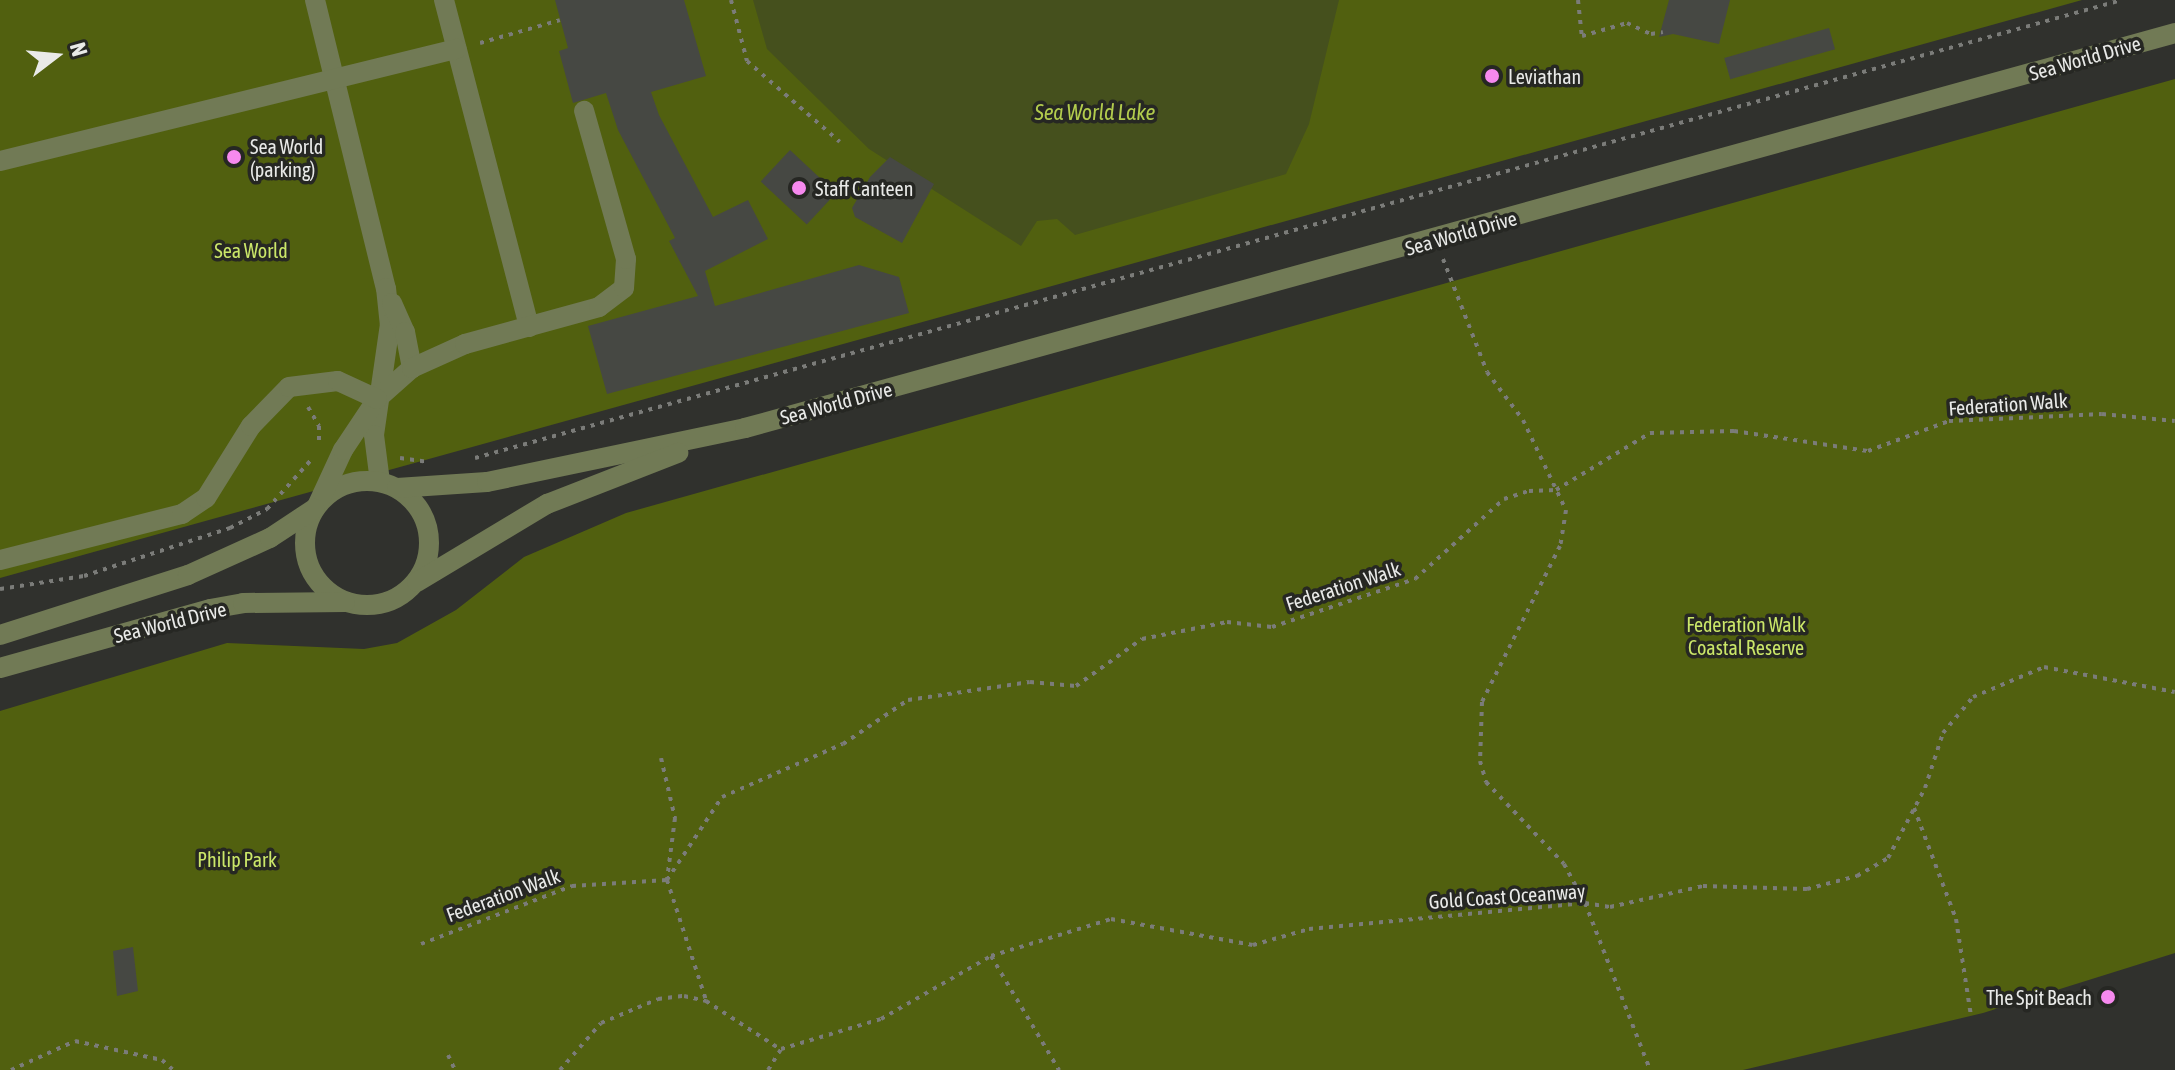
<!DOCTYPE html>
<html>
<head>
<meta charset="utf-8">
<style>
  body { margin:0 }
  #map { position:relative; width:2175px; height:1070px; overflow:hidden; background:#30312d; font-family:"Asap Condensed",sans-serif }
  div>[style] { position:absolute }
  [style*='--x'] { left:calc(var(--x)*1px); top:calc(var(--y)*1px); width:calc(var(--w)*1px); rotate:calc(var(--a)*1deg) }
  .green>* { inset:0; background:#51600f }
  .water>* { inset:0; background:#45501d }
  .building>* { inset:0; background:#464843; transform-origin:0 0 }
  .path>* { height:4px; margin-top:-2px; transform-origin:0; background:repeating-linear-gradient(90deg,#7b7c79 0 4px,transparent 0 10px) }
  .minor>* { height:20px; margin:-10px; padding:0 10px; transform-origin:10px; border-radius:10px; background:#717a55 }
  .minor>.ring { margin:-10px; padding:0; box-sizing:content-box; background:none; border:20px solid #717a55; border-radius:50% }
  .dots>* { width:22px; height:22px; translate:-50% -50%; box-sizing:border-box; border:4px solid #262723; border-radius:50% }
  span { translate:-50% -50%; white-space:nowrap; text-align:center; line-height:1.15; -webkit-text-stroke:7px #262723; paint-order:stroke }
  .street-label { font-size:20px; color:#e9eae8 }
  .poi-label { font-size:20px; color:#e9eae8 }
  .left { translate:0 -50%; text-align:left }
  .right { translate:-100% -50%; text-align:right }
  .park-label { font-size:20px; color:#cbe769 }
  .water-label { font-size:22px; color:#b2cc4d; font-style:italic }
  .north { position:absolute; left:16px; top:16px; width:80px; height:80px; -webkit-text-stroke:6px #262723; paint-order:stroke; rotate:74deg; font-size:22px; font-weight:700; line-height:32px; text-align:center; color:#e9eae8 }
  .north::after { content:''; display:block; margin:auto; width:28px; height:36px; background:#e9eae8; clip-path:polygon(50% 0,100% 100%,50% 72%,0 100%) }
</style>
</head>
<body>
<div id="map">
  <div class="green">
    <div style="clip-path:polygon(0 0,2082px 0,0 578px)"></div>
    <div style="clip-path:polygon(2175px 79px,2175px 953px,1983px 1013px,1743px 1070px,0 1070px,0 711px,227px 643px,364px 649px,397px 643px,456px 610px,524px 557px,626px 513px)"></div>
  </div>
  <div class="water">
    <div style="clip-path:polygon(753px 0,1339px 0,1309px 124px,1286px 174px,1075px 235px,1057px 219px,1037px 221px,1021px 246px,869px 149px,767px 49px)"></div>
  </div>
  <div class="building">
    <div style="clip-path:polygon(555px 0,684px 0,706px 76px,651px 92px,659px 115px,713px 217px,748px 200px,768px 239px,705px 271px,715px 306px,859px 265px,899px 277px,909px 313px,607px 394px,588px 326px,698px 296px,669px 241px,675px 238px,618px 130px,606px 93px,573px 103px,559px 51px,568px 48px)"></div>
    <div style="clip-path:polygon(1669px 0,1730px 0,1719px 44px,1673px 34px,1659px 37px)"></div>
    <div style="left:1829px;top:28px;width:22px;height:109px;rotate:74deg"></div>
    <div style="left:790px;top:150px;width:63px;height:43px;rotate:43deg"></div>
    <div style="clip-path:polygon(890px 157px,934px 184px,902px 243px,855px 217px,852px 208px,870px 177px)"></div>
    <div style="clip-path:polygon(133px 947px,138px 991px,117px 996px,113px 951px)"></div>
  </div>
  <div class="path">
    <div style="--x:731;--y:0;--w:63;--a:75.3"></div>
    <div style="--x:747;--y:61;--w:123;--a:41.1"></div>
    <div style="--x:1578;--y:0;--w:36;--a:84"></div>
    <div style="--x:1582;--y:36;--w:47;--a:-16.1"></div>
    <div style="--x:1627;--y:23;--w:26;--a:25"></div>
    <div style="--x:1651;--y:34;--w:12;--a:-9"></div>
    <div style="--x:480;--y:43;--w:83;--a:-16"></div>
    <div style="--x:1443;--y:259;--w:121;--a:68.7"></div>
    <div style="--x:1487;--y:372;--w:60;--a:53.1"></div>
    <div style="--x:1523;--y:420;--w:100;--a:64.5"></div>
    <div style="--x:1566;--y:510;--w:36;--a:99"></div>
    <div style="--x:1560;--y:546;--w:174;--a:116.6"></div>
    <div style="--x:1482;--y:702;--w:59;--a:91.9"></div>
    <div style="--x:1480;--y:761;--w:22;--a:74"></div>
    <div style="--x:1486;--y:782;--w:113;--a:46.4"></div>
    <div style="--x:1564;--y:864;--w:44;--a:61.7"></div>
    <div style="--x:1585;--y:903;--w:179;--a:68.7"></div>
    <div style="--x:308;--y:407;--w:22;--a:60"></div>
    <div style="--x:319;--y:426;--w:17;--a:90"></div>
    <div style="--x:400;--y:458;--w:27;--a:8"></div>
    <div style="--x:475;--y:458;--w:1709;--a:-15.54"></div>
    <div style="--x:0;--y:589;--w:85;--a:-8.8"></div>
    <div style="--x:84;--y:576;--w:154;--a:-18.2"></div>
    <div style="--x:230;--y:528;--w:42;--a:-27.2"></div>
    <div style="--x:267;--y:509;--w:66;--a:-48.1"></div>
    <div style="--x:661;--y:758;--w:62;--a:76.9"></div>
    <div style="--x:675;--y:818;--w:63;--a:97.4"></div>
    <div style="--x:667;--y:880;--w:126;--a:72"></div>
    <div style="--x:1914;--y:808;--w:119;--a:69.3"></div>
    <div style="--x:1956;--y:919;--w:98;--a:81.2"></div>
    <div style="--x:421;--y:944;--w:162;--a:-21"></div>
    <div style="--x:572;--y:886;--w:95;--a:-3.6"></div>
    <div style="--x:667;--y:880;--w:100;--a:-56.5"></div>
    <div style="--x:722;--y:797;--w:132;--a:-23.7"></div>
    <div style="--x:843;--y:744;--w:78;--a:-34.1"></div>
    <div style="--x:908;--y:700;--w:123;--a:-8.4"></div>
    <div style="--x:1030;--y:682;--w:46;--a:5"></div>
    <div style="--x:1076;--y:686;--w:81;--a:-35.5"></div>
    <div style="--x:1142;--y:639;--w:87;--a:-11.3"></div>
    <div style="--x:1227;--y:622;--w:45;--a:6.3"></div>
    <div style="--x:1272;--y:627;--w:151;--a:-18.6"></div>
    <div style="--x:1415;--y:579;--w:120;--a:-42"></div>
    <div style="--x:1504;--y:499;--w:26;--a:-18"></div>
    <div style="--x:1529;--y:491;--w:27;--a:-2"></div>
    <div style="--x:1556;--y:490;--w:110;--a:-31.2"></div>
    <div style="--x:1650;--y:433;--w:84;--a:-1.4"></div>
    <div style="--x:1734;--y:431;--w:135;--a:8.5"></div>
    <div style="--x:1868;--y:451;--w:86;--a:-20.3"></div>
    <div style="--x:1949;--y:421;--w:153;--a:-2.6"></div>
    <div style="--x:2102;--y:414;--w:73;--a:5.5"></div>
    <div style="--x:991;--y:956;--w:133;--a:59.2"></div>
    <div style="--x:448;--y:1055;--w:17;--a:65"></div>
    <div style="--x:11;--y:1070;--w:70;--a:-24.4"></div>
    <div style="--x:75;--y:1041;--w:89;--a:12.3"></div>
    <div style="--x:162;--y:1060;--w:15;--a:42"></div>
    <div style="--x:560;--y:1070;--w:62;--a:-48.9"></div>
    <div style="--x:601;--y:1023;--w:62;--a:-22.8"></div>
    <div style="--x:658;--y:999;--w:26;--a:-7"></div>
    <div style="--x:684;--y:996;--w:23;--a:13"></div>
    <div style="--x:706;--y:1001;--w:88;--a:33"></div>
    <div style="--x:768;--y:1070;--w:25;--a:-58"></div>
    <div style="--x:781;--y:1049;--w:104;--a:-16.7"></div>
    <div style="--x:881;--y:1019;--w:127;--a:-29.8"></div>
    <div style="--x:991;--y:956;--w:126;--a:-17.1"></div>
    <div style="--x:1111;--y:919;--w:144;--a:10.4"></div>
    <div style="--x:1253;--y:945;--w:58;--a:-15.9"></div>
    <div style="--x:1309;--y:929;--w:277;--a:-5.4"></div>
    <div style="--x:1585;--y:903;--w:25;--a:9"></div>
    <div style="--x:1610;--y:907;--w:95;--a:-12.7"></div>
    <div style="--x:1703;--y:886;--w:104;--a:1.7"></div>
    <div style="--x:1807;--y:889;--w:52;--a:-14.6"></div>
    <div style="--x:1857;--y:876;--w:36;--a:-30"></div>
    <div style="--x:1888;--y:858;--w:79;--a:-62.1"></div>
    <div style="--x:1925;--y:788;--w:58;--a:-71.9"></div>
    <div style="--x:1943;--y:733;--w:47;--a:-50.2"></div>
    <div style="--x:1973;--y:697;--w:77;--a:-22.9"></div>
    <div style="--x:2044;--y:667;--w:133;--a:10.8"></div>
  </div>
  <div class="minor">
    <div style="--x:315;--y:0;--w:297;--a:76.2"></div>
    <div style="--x:386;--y:288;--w:36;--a:84"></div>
    <div style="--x:390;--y:324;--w:112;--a:98.2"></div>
    <div style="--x:374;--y:435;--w:47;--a:82.7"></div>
    <div style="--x:444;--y:0;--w:338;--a:75.4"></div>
    <div style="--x:0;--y:161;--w:470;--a:-13.8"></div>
    <div style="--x:392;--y:303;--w:32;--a:66"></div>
    <div style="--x:405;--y:332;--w:37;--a:79"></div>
    <div class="ring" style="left:305px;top:481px;width:104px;height:104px"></div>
    <div style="--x:397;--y:488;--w:90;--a:-3.8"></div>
    <div style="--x:487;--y:482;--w:264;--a:-11.8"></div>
    <div style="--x:745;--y:428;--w:1484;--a:-15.44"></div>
    <div style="--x:318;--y:504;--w:60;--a:-65.2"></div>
    <div style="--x:343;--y:450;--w:61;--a:-56.3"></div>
    <div style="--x:377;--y:399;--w:47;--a:-41.5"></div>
    <div style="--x:412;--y:368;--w:58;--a:-24.4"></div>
    <div style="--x:465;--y:344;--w:139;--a:-15.4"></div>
    <div style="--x:599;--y:307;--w:31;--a:-37"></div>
    <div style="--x:624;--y:288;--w:29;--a:-86"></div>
    <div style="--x:626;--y:259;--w:154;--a:-105.8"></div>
    <div style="--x:0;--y:560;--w:188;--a:-14.2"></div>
    <div style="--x:182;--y:514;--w:29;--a:-34"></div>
    <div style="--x:206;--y:498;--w:85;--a:-58"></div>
    <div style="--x:251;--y:426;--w:54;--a:-45.7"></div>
    <div style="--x:289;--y:387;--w:49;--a:-7"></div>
    <div style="--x:338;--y:381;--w:43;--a:24.8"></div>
    <div style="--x:417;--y:582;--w:152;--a:-31"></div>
    <div style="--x:547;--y:504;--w:141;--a:-21.3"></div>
    <div style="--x:0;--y:635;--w:197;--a:-17.7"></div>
    <div style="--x:188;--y:575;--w:90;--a:-24.3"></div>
    <div style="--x:270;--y:538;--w:53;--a:-33.4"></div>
    <div style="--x:0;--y:668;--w:218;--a:-15.7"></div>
    <div style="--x:210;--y:609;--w:34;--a:-10"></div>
    <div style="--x:243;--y:603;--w:102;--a:-0.6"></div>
  </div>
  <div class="dots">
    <div style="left:1492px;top:76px;background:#f689ee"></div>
    <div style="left:234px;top:157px;background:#f689ee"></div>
    <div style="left:799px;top:188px;background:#f689ee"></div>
    <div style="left:2108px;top:997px;background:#f689ee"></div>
  </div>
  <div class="street-label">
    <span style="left:2085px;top:58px;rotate:-16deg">Sea World Drive</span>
    <span style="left:1461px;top:233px;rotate:-16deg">Sea World Drive</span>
    <span style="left:836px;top:403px;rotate:-15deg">Sea World Drive</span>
    <span style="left:2008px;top:404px;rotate:-4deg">Federation Walk</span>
    <span style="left:1343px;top:586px;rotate:-18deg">Federation Walk</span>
    <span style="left:170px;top:622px;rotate:-14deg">Sea World Drive</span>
    <span style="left:503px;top:895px;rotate:-20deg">Federation Walk</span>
    <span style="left:1507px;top:896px;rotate:-4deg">Gold Coast Oceanway</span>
  </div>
  <div class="poi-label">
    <span class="left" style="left:1508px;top:76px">Leviathan</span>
    <span class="left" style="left:250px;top:158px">Sea World<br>(parking)</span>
    <span class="left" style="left:815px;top:188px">Staff Canteen</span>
    <span class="right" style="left:2092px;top:997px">The Spit Beach</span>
  </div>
  <div class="park-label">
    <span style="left:251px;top:250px">Sea World</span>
    <span style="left:1746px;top:636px">Federation Walk<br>Coastal Reserve</span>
    <span style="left:237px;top:859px">Philip Park</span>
  </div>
  <div class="water-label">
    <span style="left:1095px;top:113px">Sea World Lake</span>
  </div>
  <div class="north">N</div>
</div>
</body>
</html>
